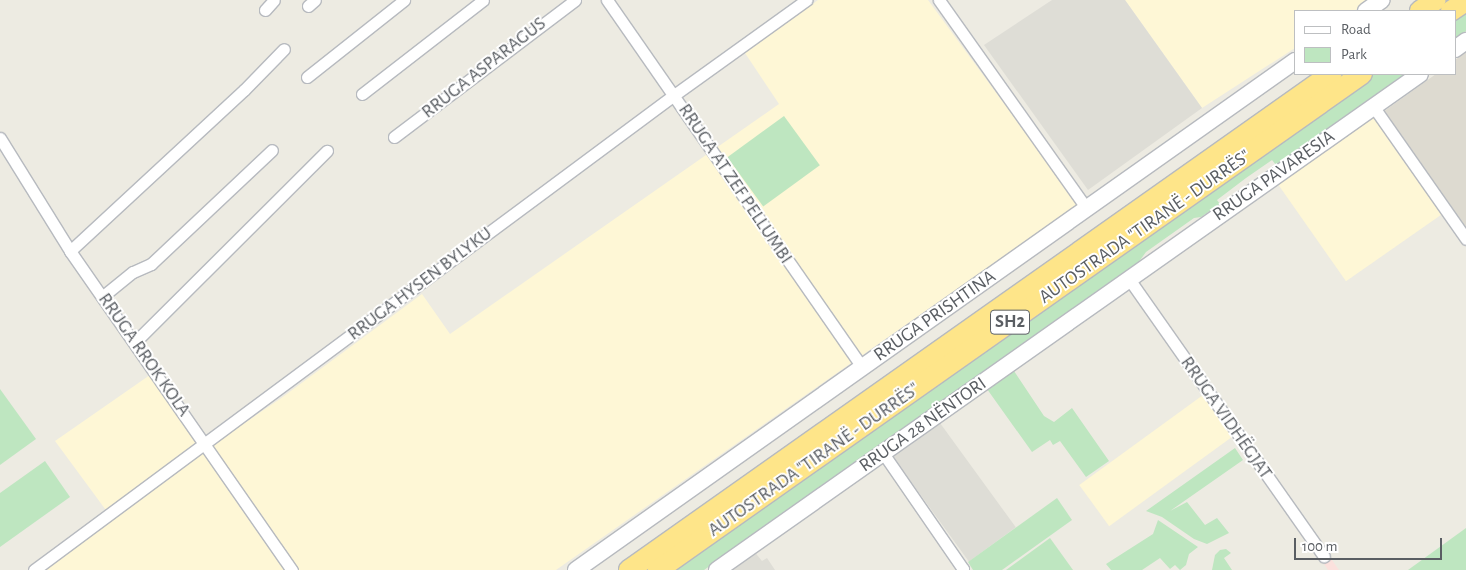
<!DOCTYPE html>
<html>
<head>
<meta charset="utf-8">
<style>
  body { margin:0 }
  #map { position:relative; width:1466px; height:570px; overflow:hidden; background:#edebe2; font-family:"Alegreya Sans",sans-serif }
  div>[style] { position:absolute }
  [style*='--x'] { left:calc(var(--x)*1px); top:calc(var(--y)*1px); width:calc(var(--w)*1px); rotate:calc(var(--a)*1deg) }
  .commercial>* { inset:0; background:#fef7d6; transform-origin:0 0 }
  .industrial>* { inset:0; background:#deddd6; transform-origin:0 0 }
  .education>* { inset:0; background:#dddad0 }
  .medical>* { inset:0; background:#fbe1dd }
  .green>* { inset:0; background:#bee6c0; transform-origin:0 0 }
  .roads { filter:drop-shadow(1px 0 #b7babf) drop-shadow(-1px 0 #b7babf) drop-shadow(0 1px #b7babf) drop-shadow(0 -1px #b7babf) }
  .minor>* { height:11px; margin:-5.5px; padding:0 5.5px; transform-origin:5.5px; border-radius:5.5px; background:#fff }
  .secondary>* { height:16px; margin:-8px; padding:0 8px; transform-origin:8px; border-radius:8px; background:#fff }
  .motorway>* { height:20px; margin:-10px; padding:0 10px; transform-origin:10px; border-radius:10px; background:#fee589 }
  span { translate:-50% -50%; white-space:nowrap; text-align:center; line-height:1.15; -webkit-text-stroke:4px #fff; paint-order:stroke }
  .shield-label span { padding:1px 4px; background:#fff; border:1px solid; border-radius:4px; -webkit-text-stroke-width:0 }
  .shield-label { font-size:18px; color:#5a5e63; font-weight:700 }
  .street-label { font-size:19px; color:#5a5e63 }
  .legend { position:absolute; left:1294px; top:10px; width:162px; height:65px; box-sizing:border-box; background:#fff; border:1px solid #bdbfc1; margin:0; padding:6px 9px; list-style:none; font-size:15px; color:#5a5e63 }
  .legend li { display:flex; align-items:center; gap:10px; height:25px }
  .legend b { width:25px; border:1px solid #bdbfc1 }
  .scale { position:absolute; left:1294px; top:538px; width:148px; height:22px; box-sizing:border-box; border:2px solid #5a5e63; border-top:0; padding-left:6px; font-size:15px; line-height:18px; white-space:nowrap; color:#5a5e63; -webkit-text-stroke:4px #fff; paint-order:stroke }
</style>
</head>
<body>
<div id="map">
  <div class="commercial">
    <div style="clip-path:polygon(818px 0,928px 0,1078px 204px,556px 570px,41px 570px,111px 517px,55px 441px,160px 368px,212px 445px,280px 399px,422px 294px,450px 334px,779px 104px,745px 53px)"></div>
    <div style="clip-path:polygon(1125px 0,1369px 0,1354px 11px,1295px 11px,1295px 48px,1202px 108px)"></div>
    <div style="left:1375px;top:117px;width:118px;height:118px;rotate:55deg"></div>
    <div style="left:1203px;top:395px;width:51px;height:153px;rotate:54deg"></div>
  </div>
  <div class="industrial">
    <div style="clip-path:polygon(1052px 0,1125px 0,1202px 108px,1088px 190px,984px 45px)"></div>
    <div style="left:940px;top:423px;width:129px;height:58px;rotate:54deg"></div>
    <div style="clip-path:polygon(753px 550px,762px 561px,767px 558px,775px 570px,725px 570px)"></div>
  </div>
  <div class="education">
    <div style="clip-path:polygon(1466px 52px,1466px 230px,1383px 112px,1436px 74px,1455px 74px,1455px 60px)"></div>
  </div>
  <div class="medical">
    <div style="clip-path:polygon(1327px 553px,1339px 570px,1328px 570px,1321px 559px)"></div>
  </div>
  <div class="green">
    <div style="clip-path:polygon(1466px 13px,1466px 31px,1455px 39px,1455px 19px)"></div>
    <div style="clip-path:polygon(1369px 74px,1406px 74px,1276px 165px,1272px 160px,1246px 178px,1217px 200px,1220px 204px,1201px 217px,1194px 218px,1146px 252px,1138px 263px,704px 570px,668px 570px)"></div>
    <div style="left:784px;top:116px;width:61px;height:70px;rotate:54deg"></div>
    <div style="clip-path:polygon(1014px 371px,1044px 416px,1054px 422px,1072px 408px,1109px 461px,1086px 477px,1060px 441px,1053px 445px,1050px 440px,1032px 452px,987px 389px)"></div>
    <div style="clip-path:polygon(0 389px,36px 439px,0 465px)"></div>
    <div style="clip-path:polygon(1235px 448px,1243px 460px,1170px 511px,1187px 502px,1205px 525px,1217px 518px,1229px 533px,1207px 544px,1194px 539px,1162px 517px,1146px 511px)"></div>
    <div style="clip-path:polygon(45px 461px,70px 497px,0 547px,0 493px)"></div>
    <div style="clip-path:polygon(1057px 498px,1072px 520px,1002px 570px,973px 570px,968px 562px)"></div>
    <div style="clip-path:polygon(1158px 520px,1198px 547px,1189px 554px,1186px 565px,1180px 570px,1175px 565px,1170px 569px,1160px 558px,1142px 570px,1111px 570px,1106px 564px,1153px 534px)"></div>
    <div style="clip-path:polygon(1466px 528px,1466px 570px,1408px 570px)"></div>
    <div style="clip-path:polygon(1050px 538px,1073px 570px,1006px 570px)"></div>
    <div style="clip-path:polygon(1226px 549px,1231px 553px,1224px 558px,1232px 570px,1212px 570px,1215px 555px,1220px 550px)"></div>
  </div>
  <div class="roads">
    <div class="minor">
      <div style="--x:607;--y:0;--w:447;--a:55.2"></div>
      <div style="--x:939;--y:0;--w:256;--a:54.7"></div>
      <div style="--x:308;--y:6;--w:9;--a:-41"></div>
      <div style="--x:265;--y:10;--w:13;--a:-48"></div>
      <div style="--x:307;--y:77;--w:124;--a:-38.4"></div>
      <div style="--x:362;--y:94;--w:153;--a:-37.8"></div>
      <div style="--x:1373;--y:106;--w:162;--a:55"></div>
      <div style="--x:394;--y:137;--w:227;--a:-37.1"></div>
      <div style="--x:0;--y:138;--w:133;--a:58.2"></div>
      <div style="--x:70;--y:251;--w:389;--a:55.2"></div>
      <div style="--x:70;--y:251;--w:237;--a:-42.8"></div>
      <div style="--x:244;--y:90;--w:57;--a:-45.7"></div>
      <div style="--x:1129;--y:279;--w:339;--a:54.9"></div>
      <div style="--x:103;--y:296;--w:38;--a:-39"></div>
      <div style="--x:133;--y:272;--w:20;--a:-24"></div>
      <div style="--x:151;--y:264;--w:166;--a:-43.3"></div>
      <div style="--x:135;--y:342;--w:271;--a:-44.9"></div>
      <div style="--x:883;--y:453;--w:141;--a:55.4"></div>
      <div style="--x:963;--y:569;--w:1;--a:135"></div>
      <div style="--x:34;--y:570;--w:797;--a:-36.58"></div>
      <div style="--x:674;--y:95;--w:163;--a:-35.7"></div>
    </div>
    <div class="secondary">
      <div style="--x:1366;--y:11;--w:19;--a:-35"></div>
      <div style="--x:1455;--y:49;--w:14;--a:-36"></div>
      <div style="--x:576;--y:570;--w:881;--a:-35.3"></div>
      <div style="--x:717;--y:570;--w:860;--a:-35.2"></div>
    </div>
    <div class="motorway">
      <div style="--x:1420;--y:11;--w:19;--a:-35"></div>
      <div style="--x:1451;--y:11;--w:18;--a:-34"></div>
      <div style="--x:629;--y:570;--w:860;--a:-35.24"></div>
      <div style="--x:658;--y:570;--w:861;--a:-35.17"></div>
    </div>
  </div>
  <div class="shield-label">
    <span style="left:1010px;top:322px">SH2</span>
  </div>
  <div class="street-label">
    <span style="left:484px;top:68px;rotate:-38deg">RRUGA ASPARAGUS</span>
    <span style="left:1274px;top:176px;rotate:-35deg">RRUGA PAVARESIA</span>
    <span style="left:735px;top:184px;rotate:56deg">RRUGA AT ZEF PELLUMBI</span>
    <span style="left:1145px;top:227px;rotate:-35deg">AUTOSTRADA "TIRANË - DURRËS"</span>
    <span style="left:420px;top:284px;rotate:-37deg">RRUGA HYSEN BYLYKU</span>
    <span style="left:935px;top:316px;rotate:-35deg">RRUGA PRISHTINA</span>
    <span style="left:144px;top:355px;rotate:55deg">RRUGA RROK KOLA</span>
    <span style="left:1226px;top:418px;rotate:55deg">RRUGA VIDHËGJAT</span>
    <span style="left:923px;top:425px;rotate:-35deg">RRUGA 28 NËNTORI</span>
    <span style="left:814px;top:460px;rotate:-35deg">AUTOSTRADA "TIRANË - DURRËS"</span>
  </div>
  <ul class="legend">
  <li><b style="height:6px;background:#fff"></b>Road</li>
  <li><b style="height:14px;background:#bee6c0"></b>Park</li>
  </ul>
  <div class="scale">100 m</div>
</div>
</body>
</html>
